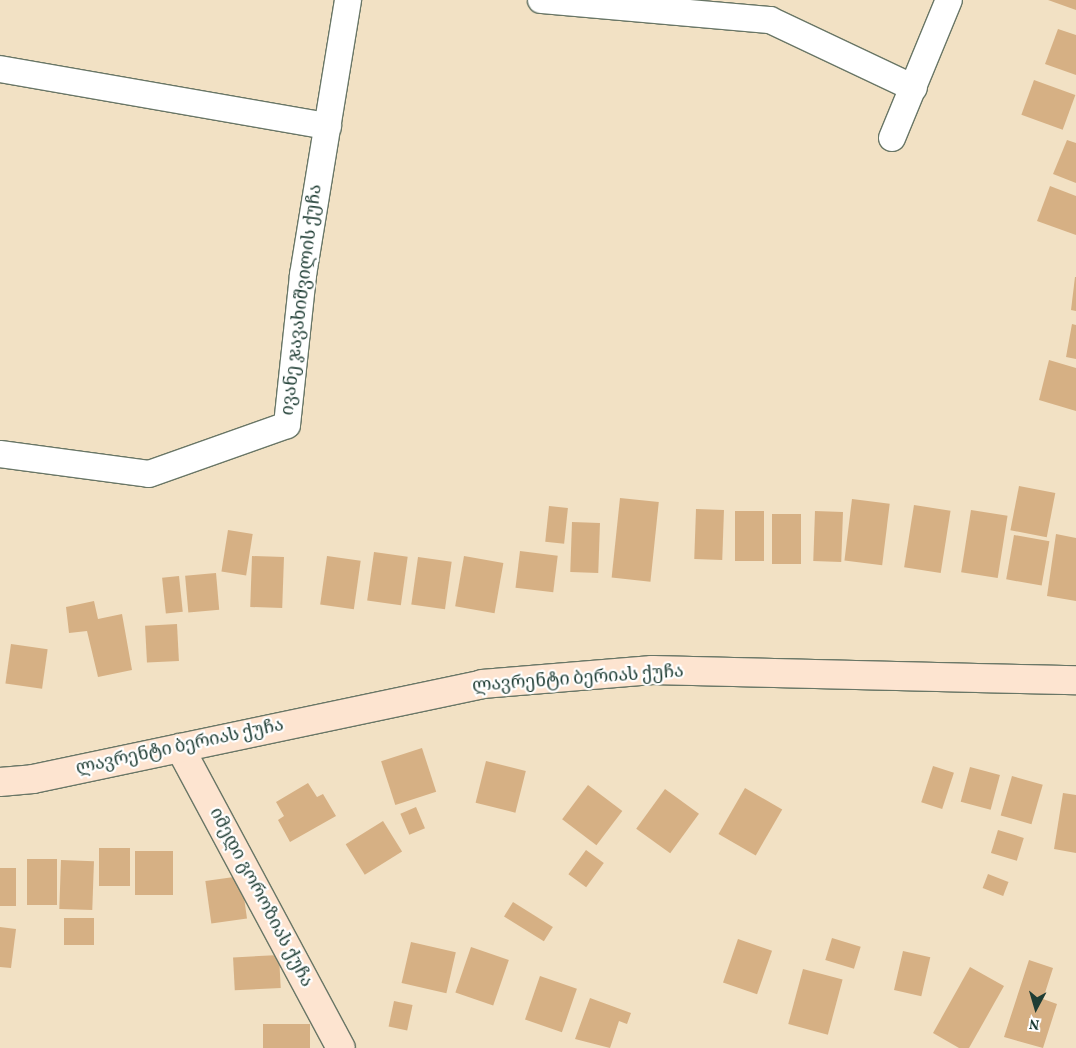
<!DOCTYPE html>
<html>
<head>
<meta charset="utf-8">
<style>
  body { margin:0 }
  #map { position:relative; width:1076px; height:1048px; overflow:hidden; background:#f2e1c4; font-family:Vollkorn,"Noto Serif Georgian",serif }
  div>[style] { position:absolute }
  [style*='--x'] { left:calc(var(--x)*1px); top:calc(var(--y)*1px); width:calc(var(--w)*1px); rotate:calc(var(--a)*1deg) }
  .building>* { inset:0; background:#d6b084; transform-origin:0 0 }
  .roads { filter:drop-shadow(1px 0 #697666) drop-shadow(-1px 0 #697666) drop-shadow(0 1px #697666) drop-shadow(0 -1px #697666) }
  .street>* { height:26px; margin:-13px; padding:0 13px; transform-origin:13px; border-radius:13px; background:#fff }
  .secondary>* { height:28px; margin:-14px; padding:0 14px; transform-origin:14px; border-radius:14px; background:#fde4d0 }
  span { translate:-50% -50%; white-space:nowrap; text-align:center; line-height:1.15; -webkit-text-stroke:4.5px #fff; paint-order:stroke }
  .street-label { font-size:18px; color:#1f3d34 }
  .north { position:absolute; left:1011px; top:983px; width:50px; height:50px; -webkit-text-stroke:4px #fff; paint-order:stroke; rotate:186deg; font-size:14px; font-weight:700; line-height:20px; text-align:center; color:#1f3d34 }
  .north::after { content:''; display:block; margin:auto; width:18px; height:22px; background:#1f3d34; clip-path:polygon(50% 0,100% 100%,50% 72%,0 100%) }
</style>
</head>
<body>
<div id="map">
  <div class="building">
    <div style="clip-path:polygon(1049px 0,1076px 0,1076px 10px,1048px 0)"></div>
    <div style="clip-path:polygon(1058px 29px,1076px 35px,1076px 75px,1045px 64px)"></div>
    <div style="left:1034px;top:80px;width:44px;height:37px;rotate:20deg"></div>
    <div style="clip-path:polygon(1067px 140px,1076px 143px,1076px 183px,1053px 174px)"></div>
    <div style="clip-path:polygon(1050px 186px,1076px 196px,1076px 235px,1037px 221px)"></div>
    <div style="clip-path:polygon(1075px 277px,1076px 277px,1076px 311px,1071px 310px)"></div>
    <div style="clip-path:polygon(1072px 324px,1076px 325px,1076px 359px,1066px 357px)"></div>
    <div style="clip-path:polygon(1049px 360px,1076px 368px,1076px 411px,1039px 400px)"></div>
    <div style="left:1019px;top:486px;width:37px;height:45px;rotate:11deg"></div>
    <div style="left:620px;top:498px;width:39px;height:80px;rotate:6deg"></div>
    <div style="left:852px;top:499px;width:38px;height:62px;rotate:7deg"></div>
    <div style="left:914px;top:505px;width:37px;height:63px;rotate:9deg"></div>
    <div style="left:549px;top:506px;width:19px;height:36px;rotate:6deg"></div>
    <div style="left:696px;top:509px;width:28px;height:50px;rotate:2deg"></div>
    <div style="left:971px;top:510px;width:37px;height:63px;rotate:9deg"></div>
    <div style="left:735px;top:511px;width:29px;height:50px"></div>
    <div style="left:815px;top:511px;width:28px;height:50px;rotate:2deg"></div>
    <div style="left:772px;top:514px;width:29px;height:50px"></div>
    <div style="left:572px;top:522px;width:28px;height:50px;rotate:2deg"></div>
    <div style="left:228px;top:530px;width:25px;height:42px;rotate:9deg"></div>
    <div style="clip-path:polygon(1056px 534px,1076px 538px,1076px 601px,1047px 596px)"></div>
    <div style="left:1014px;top:535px;width:36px;height:45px;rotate:10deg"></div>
    <div style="left:520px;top:551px;width:38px;height:37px;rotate:7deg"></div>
    <div style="left:374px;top:552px;width:34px;height:49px;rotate:8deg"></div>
    <div style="left:252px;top:556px;width:32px;height:51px;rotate:2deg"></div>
    <div style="left:327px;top:556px;width:34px;height:49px;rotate:8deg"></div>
    <div style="left:464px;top:556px;width:40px;height:51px;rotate:10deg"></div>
    <div style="left:418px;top:557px;width:34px;height:48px;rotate:8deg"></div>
    <div style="left:216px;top:573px;width:37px;height:31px;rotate:85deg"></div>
    <div style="left:179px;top:576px;width:36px;height:17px;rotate:84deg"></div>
    <div style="clip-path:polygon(94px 601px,98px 619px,122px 614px,132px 670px,98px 677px,87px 631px,69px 633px,66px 607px)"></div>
    <div style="left:177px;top:624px;width:37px;height:32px;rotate:87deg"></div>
    <div style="left:11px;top:644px;width:37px;height:40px;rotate:8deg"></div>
    <div style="left:422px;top:748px;width:46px;height:43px;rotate:72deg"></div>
    <div style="left:486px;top:761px;width:41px;height:43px;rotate:14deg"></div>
    <div style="left:933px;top:766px;width:22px;height:38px;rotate:18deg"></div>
    <div style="left:970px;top:767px;width:31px;height:36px;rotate:15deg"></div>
    <div style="left:1012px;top:776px;width:32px;height:41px;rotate:16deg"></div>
    <div style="clip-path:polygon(308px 783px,317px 797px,323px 794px,336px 816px,290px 842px,278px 820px,284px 816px,276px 802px)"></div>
    <div style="left:588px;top:785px;width:43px;height:43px;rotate:37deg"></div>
    <div style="left:745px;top:788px;width:43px;height:53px;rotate:30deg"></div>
    <div style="left:665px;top:789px;width:42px;height:49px;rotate:36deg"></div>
    <div style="clip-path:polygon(1063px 793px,1076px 795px,1076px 853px,1054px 849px)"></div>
    <div style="left:416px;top:807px;width:23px;height:17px;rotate:67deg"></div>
    <div style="left:383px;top:821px;width:36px;height:44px;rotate:58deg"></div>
    <div style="left:998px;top:830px;width:27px;height:24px;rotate:17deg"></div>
    <div style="left:99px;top:848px;width:31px;height:38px"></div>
    <div style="left:586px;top:850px;width:22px;height:30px;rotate:36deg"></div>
    <div style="left:135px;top:851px;width:38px;height:44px"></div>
    <div style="left:27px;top:859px;width:30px;height:46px"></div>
    <div style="left:61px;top:860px;width:33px;height:49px;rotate:2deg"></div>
    <div style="left:0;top:868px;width:16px;height:38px"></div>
    <div style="left:988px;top:874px;width:22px;height:15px;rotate:21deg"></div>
    <div style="left:241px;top:876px;width:43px;height:36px;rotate:82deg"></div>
    <div style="left:513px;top:902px;width:47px;height:17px;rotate:32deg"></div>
    <div style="left:64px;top:918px;width:30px;height:27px"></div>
    <div style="clip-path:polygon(0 927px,16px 929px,11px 968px,0 967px)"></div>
    <div style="left:832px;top:938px;width:30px;height:23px;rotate:17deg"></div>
    <div style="left:738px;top:939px;width:36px;height:46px;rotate:19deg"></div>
    <div style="left:411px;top:942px;width:46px;height:42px;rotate:13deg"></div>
    <div style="left:471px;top:947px;width:40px;height:48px;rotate:19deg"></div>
    <div style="left:903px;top:951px;width:28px;height:40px;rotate:13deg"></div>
    <div style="left:279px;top:955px;width:33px;height:46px;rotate:87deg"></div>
    <div style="clip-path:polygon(1029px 960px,1053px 968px,1043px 999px,1057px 1004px,1043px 1048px,1004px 1037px)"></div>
    <div style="clip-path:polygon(970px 967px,1004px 986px,969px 1048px,959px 1048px,933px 1033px)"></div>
    <div style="left:803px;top:969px;width:41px;height:57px;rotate:15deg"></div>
    <div style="left:540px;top:976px;width:39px;height:46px;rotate:19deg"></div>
    <div style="clip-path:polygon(590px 998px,631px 1013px,627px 1024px,619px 1021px,610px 1048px,575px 1039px)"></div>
    <div style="left:394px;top:1001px;width:19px;height:26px;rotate:12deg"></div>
    <div style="left:263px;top:1024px;width:47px;height:24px"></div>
  </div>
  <div class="roads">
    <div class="street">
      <div style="--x:541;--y:0;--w:230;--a:5"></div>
      <div style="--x:770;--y:20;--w:159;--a:25.3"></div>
      <div style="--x:0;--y:69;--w:333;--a:9.9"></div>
      <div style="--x:892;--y:138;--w:149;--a:-67.6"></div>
      <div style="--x:0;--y:454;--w:150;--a:7.6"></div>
      <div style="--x:149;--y:474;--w:146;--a:-19.5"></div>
      <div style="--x:287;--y:425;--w:151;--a:-83.9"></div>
      <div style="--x:303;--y:275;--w:279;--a:-80.7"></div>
    </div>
    <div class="secondary">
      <div style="--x:180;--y:748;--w:340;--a:61.8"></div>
      <div style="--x:0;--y:782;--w:33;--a:-5"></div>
      <div style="--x:33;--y:779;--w:459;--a:-11.9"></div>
      <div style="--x:482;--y:684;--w:171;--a:-4.7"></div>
      <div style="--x:652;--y:670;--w:424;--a:1.4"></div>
    </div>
  </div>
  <div class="street-label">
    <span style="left:303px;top:300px;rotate:-83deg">ივანე ჯავახიშვილის ქუჩა</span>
    <span style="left:578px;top:680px;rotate:-4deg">ლავრენტი ბერიას ქუჩა</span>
    <span style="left:180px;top:748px;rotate:-12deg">ლავრენტი ბერიას ქუჩა</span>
    <span style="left:260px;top:898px;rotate:62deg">იმედი გოროზიას ქუჩა</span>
  </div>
  <div class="north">N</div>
</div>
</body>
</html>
